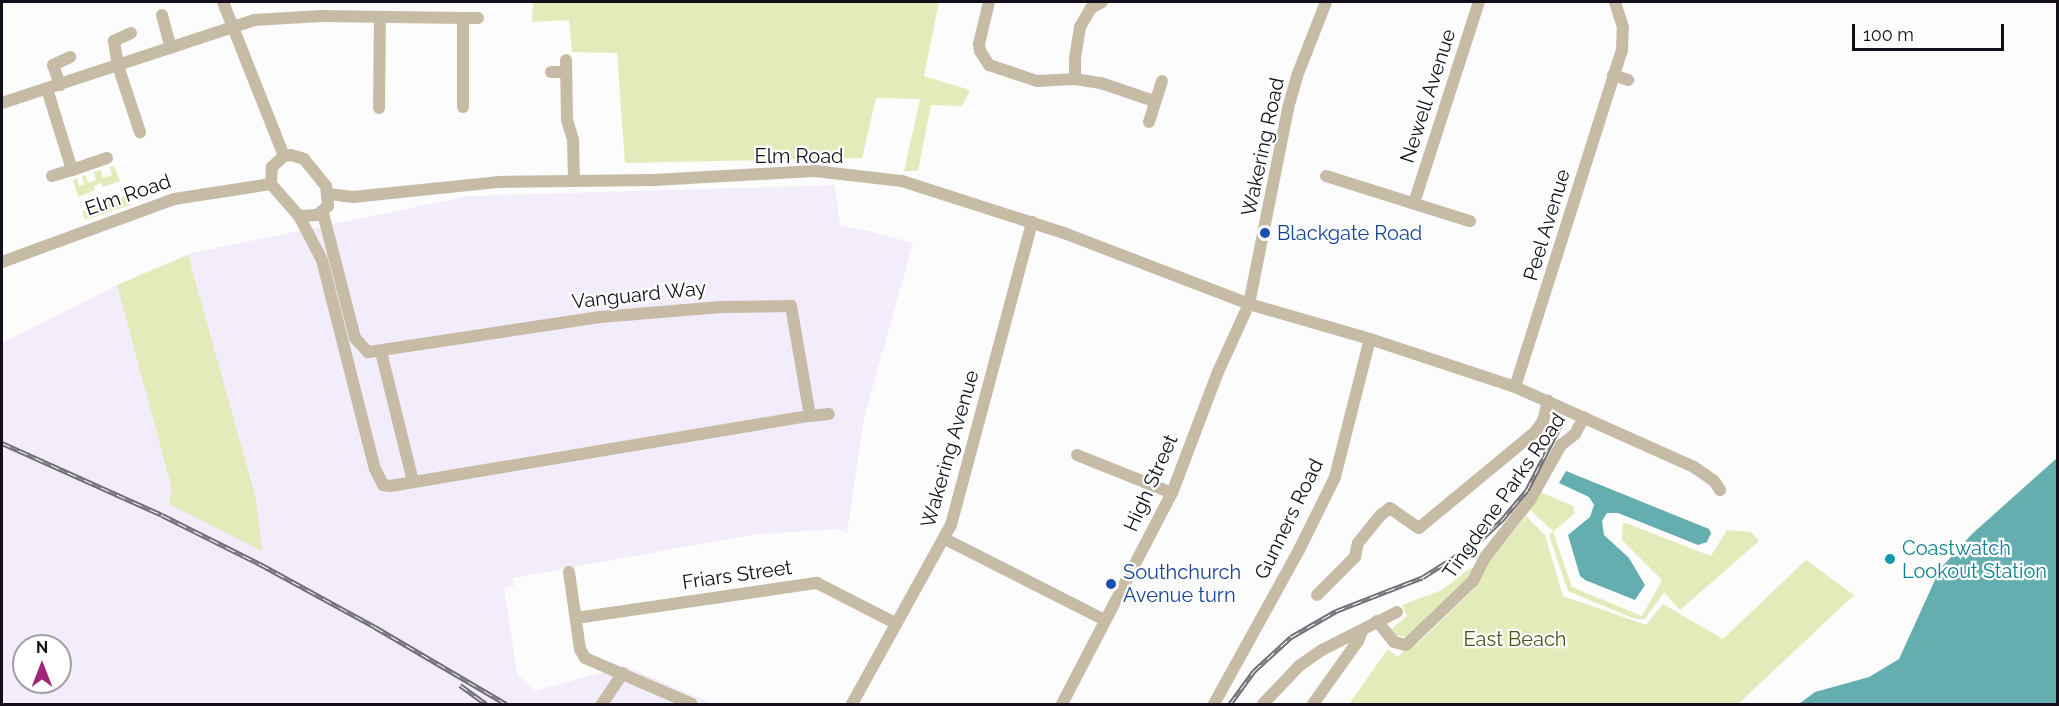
<!DOCTYPE html>
<html>
<head>
<meta charset="utf-8">
<style>
  body { margin:0 }
  #map { position:relative; width:2059px; height:706px; overflow:hidden; background:#fcfcfc; font-family:Raleway,sans-serif }
  div>[style] { position:absolute }
  [style*='--x'] { left:calc(var(--x)*1px); top:calc(var(--y)*1px); width:calc(var(--w)*1px); rotate:calc(var(--a)*1deg) }
  .built>* { inset:0; background:#f2ecfb }
  .green>* { inset:0; background:#e4ebba }
  .water>* { inset:0; background:#65aeaf }
  .minor>* { height:12px; margin:-6px; padding:0 6px; transform-origin:6px; border-radius:6px; background:#c6bba5 }
  .rail>* { height:5px; margin-top:-2.5px; transform-origin:0; background:repeating-linear-gradient(90deg,#fff 0 9px,#716e75 0 18px); box-sizing:border-box; border-block:2px solid #716e75 }
  .dots>* { width:16px; height:16px; translate:-50% -50%; box-sizing:border-box; border:3px solid #fff; border-radius:50% }
  span { translate:-50% -50%; white-space:nowrap; text-align:center; line-height:1.15; -webkit-text-stroke:4.5px #fff; paint-order:stroke }
  .street-label { font-size:20px; color:#130e19 }
  .transit-label { font-size:20px; color:#164399 }
  .left { translate:0 -50%; text-align:left }
  .culture-label { font-size:20px; color:#0d838f }
  .park-label { font-size:20px; color:#4f5316 }
  .frame { position:absolute; inset:0; border:3px solid #130e19; pointer-events:none }
  .north { position:absolute; left:12px; top:634px; width:60px; height:60px; box-sizing:border-box; background:#fff; border:2px solid #a19fa3; border-radius:50%; rotate:0deg; font-size:16px; font-weight:700; line-height:24px; text-align:center; color:#130e19 }
  .north::after { content:''; display:block; margin:auto; width:21px; height:27px; background:#a32577; clip-path:polygon(50% 0,100% 100%,50% 72%,0 100%) }
  .scale { position:absolute; left:1852px; top:24px; width:152px; height:27px; box-sizing:border-box; border:3px solid #130e19; border-top:0; padding-left:8px; font-size:18px; line-height:21px; white-space:nowrap; color:#130e19; -webkit-text-stroke:4px #fff; paint-order:stroke }
</style>
</head>
<body>
<div id="map">
  <div class="built">
    <div style="clip-path:polygon(evenodd,835px 185px,840px 226px,865px 230px,913px 243px,864px 418px,847px 533px,839px 529px,756px 534px,513px 578px,514px 586px,504px 588px,517px 674px,535px 691px,625px 666px,713px 704px,2px 704px,2px 343px,117px 285px,192px 253px,469px 196px,835px 185px,24px 646px,60px 646px,60px 682px,24px 682px,24px 646px)"></div>
  </div>
  <div class="green">
    <div style="clip-path:polygon(533px 2px,939px 2px,924px 76px,970px 90px,962px 106px,931px 105px,918px 171px,904px 171px,920px 99px,876px 98px,862px 158px,625px 163px,617px 53px,572px 52px,569px 20px,532px 22px)"></div>
    <div style="clip-path:polygon(114px 166px,120px 181px,103px 187px,101px 183px,94px 186px,95px 190px,78px 197px,73px 180px,77px 178px,79px 186px,84px 184px,82px 176px,85px 175px,88px 183px,96px 180px,94px 172px,101px 170px,103px 178px,112px 175px,110px 167px)"></div>
    <div style="clip-path:polygon(125px 194px,130px 205px,85px 220px,82px 210px,86px 212px,91px 210px,91px 207px,107px 203px,111px 199px,115px 200px,116px 197px,118px 199px,122px 197px)"></div>
    <div style="clip-path:polygon(188px 255px,256px 499px,262px 551px,169px 504px,172px 489px,117px 285px)"></div>
    <div style="clip-path:polygon(1540px 492px,1573px 506px,1575px 513px,1553px 532px,1572px 587px,1642px 616px,1662px 580px,1622px 540px,1623px 522px,1711px 556px,1727px 530px,1751px 532px,1759px 541px,1680px 610px,1664px 592px,1645px 619px,1635px 619px,1568px 591px,1549px 535px,1553px 531px,1529px 509px)"></div>
    <div style="clip-path:polygon(1526px 516px,1545px 535px,1563px 596px,1646px 625px,1663px 604px,1723px 639px,1806px 560px,1854px 595px,1738px 704px,1349px 704px,1388px 649px,1398px 657px,1406px 648px,1419px 642px,1476px 587px,1489px 561px)"></div>
    <div style="clip-path:polygon(1472px 567px,1474px 572px,1442px 608px,1437px 607px,1428px 615px,1428px 620px,1409px 637px,1397px 636px,1390px 630px,1407px 616px,1402px 605px,1442px 590px)"></div>
  </div>
  <div class="water">
    <div style="clip-path:polygon(2057px 458px,2057px 704px,1799px 704px,1815px 692px,1869px 677px,1899px 659px,1940px 569px,1972px 534px)"></div>
    <div style="clip-path:polygon(1566px 471px,1709px 529px,1711px 533px,1707px 542px,1698px 545px,1618px 513px,1607px 513px,1602px 521px,1604px 535px,1629px 558px,1645px 585px,1635px 600px,1585px 580px,1580px 576px,1568px 535px,1590px 517px,1594px 505px,1589px 497px,1559px 483px)"></div>
  </div>
  <div class="minor">
    <div style="--x:223;--y:2;--w:166;--a:68.4"></div>
    <div style="--x:989;--y:2;--w:43;--a:103.4"></div>
    <div style="--x:979;--y:44;--w:7;--a:82"></div>
    <div style="--x:980;--y:51;--w:17;--a:57"></div>
    <div style="--x:989;--y:65;--w:51;--a:18.4"></div>
    <div style="--x:1037;--y:81;--w:38;--a:-3"></div>
    <div style="--x:1102;--y:2;--w:13;--a:151"></div>
    <div style="--x:1091;--y:8;--w:22;--a:120"></div>
    <div style="--x:1080;--y:27;--w:33;--a:99"></div>
    <div style="--x:1075;--y:60;--w:19;--a:90"></div>
    <div style="--x:1075;--y:79;--w:26;--a:9"></div>
    <div style="--x:1101;--y:83;--w:56;--a:18.8"></div>
    <div style="--x:162;--y:15;--w:34;--a:75"></div>
    <div style="--x:463;--y:18;--w:15;--a:0"></div>
    <div style="--x:131;--y:33;--w:19;--a:155"></div>
    <div style="--x:114;--y:41;--w:25;--a:81"></div>
    <div style="--x:118;--y:66;--w:70;--a:71.6"></div>
    <div style="--x:566;--y:60;--w:60;--a:89"></div>
    <div style="--x:567;--y:120;--w:21;--a:73"></div>
    <div style="--x:573;--y:140;--w:41;--a:88.6"></div>
    <div style="--x:551;--y:72;--w:15;--a:0"></div>
    <div style="--x:1613;--y:75;--w:16;--a:18"></div>
    <div style="--x:60;--y:85;--w:21;--a:-109"></div>
    <div style="--x:53;--y:65;--w:19;--a:-25"></div>
    <div style="--x:47;--y:89;--w:85;--a:72.8"></div>
    <div style="--x:72;--y:170;--w:37;--a:-19"></div>
    <div style="--x:2;--y:103;--w:265;--a:-18.2"></div>
    <div style="--x:254;--y:20;--w:67;--a:-3.4"></div>
    <div style="--x:321;--y:16;--w:142;--a:0.8"></div>
    <div style="--x:463;--y:18;--w:89;--a:90"></div>
    <div style="--x:379;--y:108;--w:91;--a:-89.4"></div>
    <div style="--x:1149;--y:122;--w:43;--a:-72.4"></div>
    <div style="--x:291;--y:155;--w:14;--a:17"></div>
    <div style="--x:304;--y:159;--w:35;--a:51"></div>
    <div style="--x:326;--y:186;--w:20;--a:84"></div>
    <div style="--x:328;--y:206;--w:14;--a:141"></div>
    <div style="--x:317;--y:215;--w:18;--a:177"></div>
    <div style="--x:299;--y:216;--w:43;--a:-131.2"></div>
    <div style="--x:271;--y:184;--w:17;--a:-87"></div>
    <div style="--x:272;--y:167;--w:16;--a:-43"></div>
    <div style="--x:284;--y:156;--w:7;--a:-8"></div>
    <div style="--x:52;--y:176;--w:21;--a:-17"></div>
    <div style="--x:1326;--y:176;--w:151;--a:17.4"></div>
    <div style="--x:329;--y:194;--w:24;--a:7"></div>
    <div style="--x:353;--y:197;--w:145;--a:-5.9"></div>
    <div style="--x:497;--y:182;--w:157;--a:-0.7"></div>
    <div style="--x:654;--y:180;--w:161;--a:-3.2"></div>
    <div style="--x:815;--y:171;--w:88;--a:6.6"></div>
    <div style="--x:902;--y:181;--w:170;--a:17.8"></div>
    <div style="--x:1064;--y:233;--w:198;--a:21"></div>
    <div style="--x:1249;--y:304;--w:126;--a:16.1"></div>
    <div style="--x:1370;--y:339;--w:153;--a:18.3"></div>
    <div style="--x:1515;--y:387;--w:196;--a:24.1"></div>
    <div style="--x:1694;--y:467;--w:24;--a:35"></div>
    <div style="--x:1714;--y:481;--w:11;--a:56"></div>
    <div style="--x:1414;--y:203;--w:211;--a:-72.1"></div>
    <div style="--x:299;--y:216;--w:50;--a:62.4"></div>
    <div style="--x:322;--y:260;--w:216;--a:75.8"></div>
    <div style="--x:375;--y:469;--w:18;--a:63"></div>
    <div style="--x:383;--y:485;--w:7;--a:8"></div>
    <div style="--x:390;--y:486;--w:426;--a:-9.5"></div>
    <div style="--x:810;--y:416;--w:112;--a:-99.8"></div>
    <div style="--x:791;--y:306;--w:70;--a:179.2"></div>
    <div style="--x:721;--y:307;--w:121;--a:175.3"></div>
    <div style="--x:600;--y:317;--w:235;--a:171.4"></div>
    <div style="--x:368;--y:352;--w:19;--a:-133"></div>
    <div style="--x:355;--y:338;--w:129;--a:-104.4"></div>
    <div style="--x:2;--y:262;--w:183;--a:-20.1"></div>
    <div style="--x:174;--y:199;--w:98;--a:-8.8"></div>
    <div style="--x:381;--y:352;--w:133;--a:76.1"></div>
    <div style="--x:1515;--y:387;--w:354;--a:-72.4"></div>
    <div style="--x:1622;--y:50;--w:23;--a:-88"></div>
    <div style="--x:1623;--y:27;--w:26;--a:-108"></div>
    <div style="--x:810;--y:416;--w:19;--a:-6"></div>
    <div style="--x:1077;--y:455;--w:102;--a:21.8"></div>
    <div style="--x:945;--y:539;--w:179;--a:26.9"></div>
    <div style="--x:569;--y:572;--w:78;--a:81.9"></div>
    <div style="--x:580;--y:649;--w:10;--a:61"></div>
    <div style="--x:585;--y:658;--w:116;--a:23.3"></div>
    <div style="--x:1317;--y:595;--w:54;--a:-45"></div>
    <div style="--x:1355;--y:557;--w:14;--a:-78"></div>
    <div style="--x:1358;--y:543;--w:36;--a:-51"></div>
    <div style="--x:1381;--y:515;--w:11;--a:-38"></div>
    <div style="--x:1390;--y:508;--w:35;--a:35"></div>
    <div style="--x:1419;--y:528;--w:151;--a:-39.6"></div>
    <div style="--x:1535;--y:432;--w:14;--a:-54"></div>
    <div style="--x:1543;--y:421;--w:21;--a:-76"></div>
    <div style="--x:576;--y:618;--w:244;--a:-8.3"></div>
    <div style="--x:817;--y:583;--w:88;--a:27.1"></div>
    <div style="--x:1377;--y:621;--w:27;--a:51"></div>
    <div style="--x:1394;--y:642;--w:12;--a:14"></div>
    <div style="--x:1406;--y:645;--w:93;--a:-43.7"></div>
    <div style="--x:1473;--y:581;--w:28;--a:-63"></div>
    <div style="--x:1486;--y:556;--w:71;--a:-51.8"></div>
    <div style="--x:1530;--y:500;--w:63;--a:-60.6"></div>
    <div style="--x:1561;--y:445;--w:18;--a:-38"></div>
    <div style="--x:1575;--y:434;--w:19;--a:-62"></div>
    <div style="--x:602;--y:704;--w:37;--a:-56"></div>
    <div style="--x:852;--y:704;--w:205;--a:-61.1"></div>
    <div style="--x:951;--y:525;--w:314;--a:-75"></div>
    <div style="--x:1062;--y:704;--w:238;--a:-62.5"></div>
    <div style="--x:1172;--y:493;--w:129;--a:-69.2"></div>
    <div style="--x:1218;--y:372;--w:75;--a:-65.5"></div>
    <div style="--x:1249;--y:304;--w:200;--a:-78.7"></div>
    <div style="--x:1288;--y:108;--w:33;--a:-74"></div>
    <div style="--x:1297;--y:76;--w:79;--a:-68.6"></div>
    <div style="--x:1214;--y:704;--w:176;--a:-61.1"></div>
    <div style="--x:1299;--y:550;--w:81;--a:-63.7"></div>
    <div style="--x:1335;--y:477;--w:142;--a:-75.8"></div>
    <div style="--x:1263;--y:704;--w:52;--a:-46.5"></div>
    <div style="--x:1299;--y:666;--w:28;--a:-35"></div>
    <div style="--x:1322;--y:650;--w:84;--a:-26.9"></div>
    <div style="--x:1313;--y:704;--w:77;--a:-54.5"></div>
    <div style="--x:1358;--y:641;--w:11;--a:-68"></div>
  </div>
  <div class="rail">
    <div style="--x:2;--y:443;--w:175;--a:24.2"></div>
    <div style="--x:162;--y:515;--w:110;--a:26.6"></div>
    <div style="--x:260;--y:564;--w:131;--a:28.7"></div>
    <div style="--x:375;--y:627;--w:152;--a:30.4"></div>
    <div style="--x:460;--y:685;--w:32;--a:36"></div>
    <div style="--x:1230;--y:704;--w:41;--a:-54"></div>
    <div style="--x:1254;--y:671;--w:50;--a:-42.6"></div>
    <div style="--x:1291;--y:637;--w:52;--a:-30"></div>
    <div style="--x:1336;--y:611;--w:93;--a:-21.3"></div>
    <div style="--x:1423;--y:577;--w:64;--a:-32.2"></div>
    <div style="--x:1477;--y:543;--w:33;--a:-43"></div>
    <div style="--x:1501;--y:521;--w:40;--a:-50"></div>
    <div style="--x:1527;--y:490;--w:76;--a:-62.8"></div>
  </div>
  <div class="dots">
    <div style="left:1265px;top:233px;background:#1a4fb4"></div>
    <div style="left:1890px;top:559px;background:#0f9aa8"></div>
    <div style="left:1111px;top:584px;background:#1a4fb4"></div>
  </div>
  <div class="street-label">
    <span style="left:1428px;top:96px;rotate:-72deg">Newell Avenue</span>
    <span style="left:1263px;top:147px;rotate:-78deg">Wakering Road</span>
    <span style="left:799px;top:156px">Elm Road</span>
    <span style="left:128px;top:195px;rotate:-19deg">Elm Road</span>
    <span style="left:1547px;top:225px;rotate:-73deg">Peel Avenue</span>
    <span style="left:639px;top:295px;rotate:-6deg">Vanguard Way</span>
    <span style="left:950px;top:449px;rotate:-74deg">Wakering Avenue</span>
    <span style="left:1151px;top:483px;rotate:-66deg">High Street</span>
    <span style="left:1504px;top:496px;rotate:-55deg">Tingdene Parks Road</span>
    <span style="left:1289px;top:519px;rotate:-64deg">Gunners Road</span>
    <span style="left:737px;top:575px;rotate:-8deg">Friars Street</span>
  </div>
  <div class="transit-label">
    <span class="left" style="left:1277px;top:233px">Blackgate Road</span>
    <span class="left" style="left:1123px;top:584px">Southchurch<br>Avenue turn</span>
  </div>
  <div class="culture-label">
    <span class="left" style="left:1902px;top:560px">Coastwatch<br>Lookout Station</span>
  </div>
  <div class="park-label">
    <span style="left:1515px;top:639px">East Beach</span>
  </div>
  <div class="frame"></div>
  <div class="north">N</div>
  <div class="scale">100 m</div>
</div>
</body>
</html>
